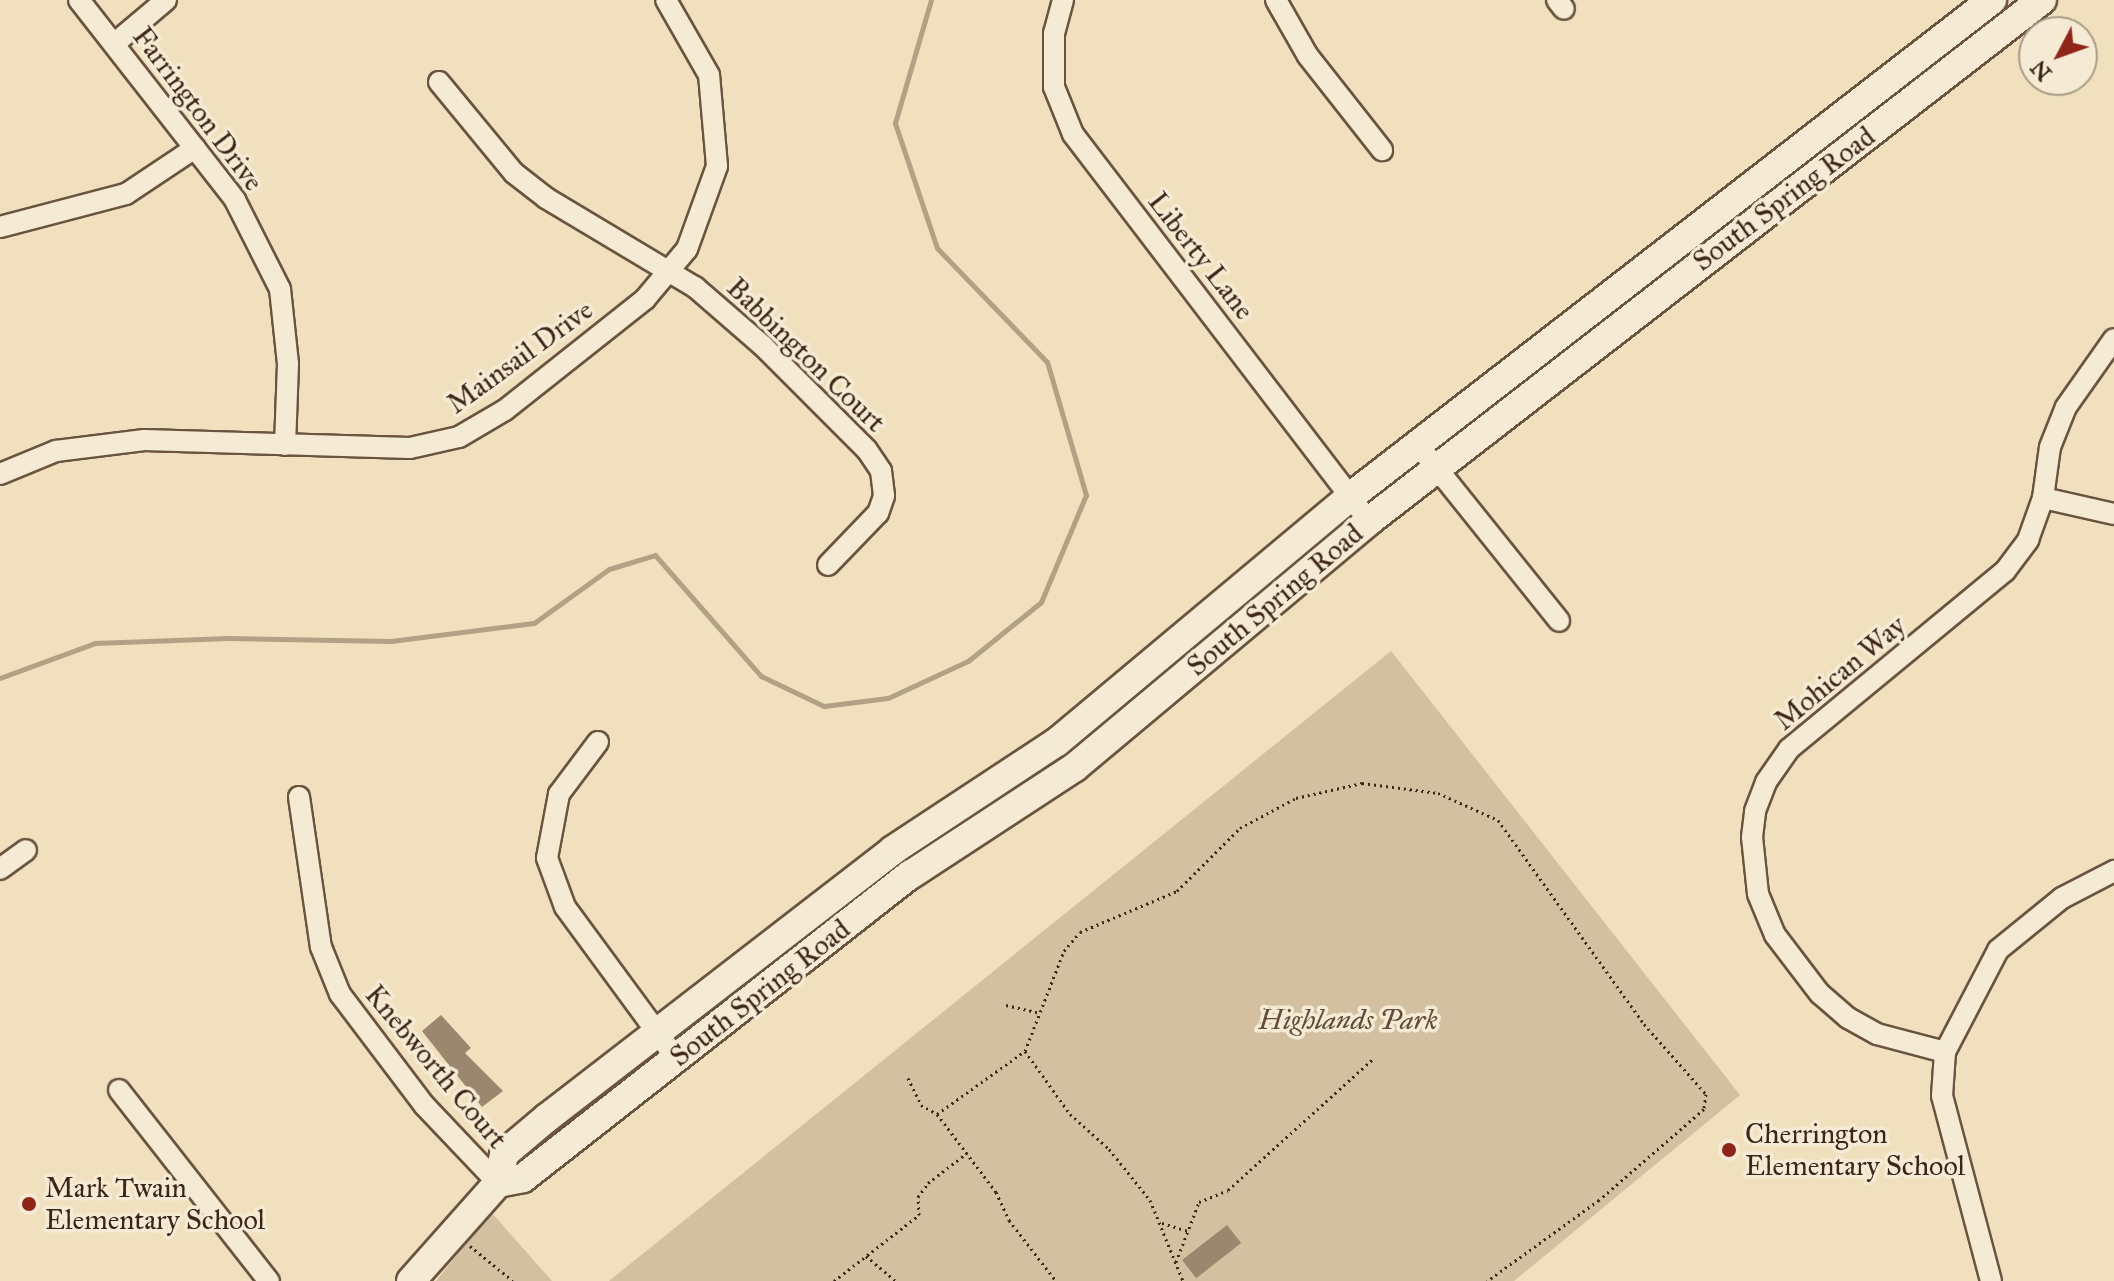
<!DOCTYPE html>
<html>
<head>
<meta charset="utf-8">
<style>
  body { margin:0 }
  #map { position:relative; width:2114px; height:1281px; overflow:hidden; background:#f0e0bd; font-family:"IM FELL Great Primer",serif }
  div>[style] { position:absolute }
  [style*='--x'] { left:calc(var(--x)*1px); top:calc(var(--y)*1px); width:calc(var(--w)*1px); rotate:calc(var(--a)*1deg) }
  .green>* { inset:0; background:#d2c0a1 }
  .stream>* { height:5px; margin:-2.5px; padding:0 2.5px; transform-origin:2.5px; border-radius:2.5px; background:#b3a185 }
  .building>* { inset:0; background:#9a876d; transform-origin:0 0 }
  .path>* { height:3px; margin-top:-1.5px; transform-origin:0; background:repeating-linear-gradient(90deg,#3d2617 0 2px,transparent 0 6px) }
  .roads { filter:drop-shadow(2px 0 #6a5440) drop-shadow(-2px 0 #6a5440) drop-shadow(0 2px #6a5440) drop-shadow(0 -2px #6a5440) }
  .minor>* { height:20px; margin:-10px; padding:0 10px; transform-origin:10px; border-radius:10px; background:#f5ebd4 }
  .secondary>* { height:28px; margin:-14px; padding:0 14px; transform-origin:14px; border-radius:14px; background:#f5ebd4 }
  .dots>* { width:22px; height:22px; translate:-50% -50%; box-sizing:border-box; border:4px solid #f5ebd4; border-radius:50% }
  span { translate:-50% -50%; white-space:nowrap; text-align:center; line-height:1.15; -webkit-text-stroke:7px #f5ebd4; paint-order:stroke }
  .street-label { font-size:28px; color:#3d2617 }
  .park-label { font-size:28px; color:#624c3a; font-style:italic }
  .poi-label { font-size:28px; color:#3d2617 }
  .left { translate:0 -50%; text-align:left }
  .north { position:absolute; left:2018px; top:16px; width:80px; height:80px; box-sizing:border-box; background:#f5ebd4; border:2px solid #ab9c88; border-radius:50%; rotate:229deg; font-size:22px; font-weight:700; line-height:32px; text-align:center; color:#3d2617 }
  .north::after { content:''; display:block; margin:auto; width:28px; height:36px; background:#8f2418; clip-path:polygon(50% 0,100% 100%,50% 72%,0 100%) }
</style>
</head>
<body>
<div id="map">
  <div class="green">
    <div style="clip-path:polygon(1391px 651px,1740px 1095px,1514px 1281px,609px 1281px)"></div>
    <div style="clip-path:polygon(491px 1212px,552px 1281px,436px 1281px)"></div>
  </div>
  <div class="stream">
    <div style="--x:0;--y:678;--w:101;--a:-20.2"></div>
    <div style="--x:95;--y:643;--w:134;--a:-2.1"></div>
    <div style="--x:229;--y:638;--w:162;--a:1.1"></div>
    <div style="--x:391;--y:641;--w:144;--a:-7.2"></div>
    <div style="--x:534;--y:623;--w:92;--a:-35.8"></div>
    <div style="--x:609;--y:569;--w:48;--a:-16.9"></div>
    <div style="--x:655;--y:555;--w:161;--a:48.8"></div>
    <div style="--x:761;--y:676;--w:70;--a:25.5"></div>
    <div style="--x:824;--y:706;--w:64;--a:-7.1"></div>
    <div style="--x:888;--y:698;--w:88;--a:-24.8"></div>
    <div style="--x:968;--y:661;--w:94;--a:-38.9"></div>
    <div style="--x:1041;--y:602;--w:116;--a:-67.2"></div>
    <div style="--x:1086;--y:495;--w:139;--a:-106.3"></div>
    <div style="--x:1047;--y:362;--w:158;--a:-134"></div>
    <div style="--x:937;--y:248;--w:132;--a:-108.6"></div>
    <div style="--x:895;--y:123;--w:128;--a:-73.7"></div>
  </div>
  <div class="building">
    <div style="clip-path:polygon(441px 1015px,471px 1048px,465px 1053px,503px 1091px,482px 1107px,422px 1031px)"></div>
    <div style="left:1227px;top:1225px;width:23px;height:57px;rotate:52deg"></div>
  </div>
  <div class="path">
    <div style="--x:1006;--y:1005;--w:32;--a:13"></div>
    <div style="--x:1025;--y:1051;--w:107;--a:-68.7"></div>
    <div style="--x:1064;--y:951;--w:25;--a:-50"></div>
    <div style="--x:1080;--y:932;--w:105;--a:-22.9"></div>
    <div style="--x:1177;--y:891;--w:89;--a:-45"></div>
    <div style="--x:1240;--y:828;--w:64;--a:-28.2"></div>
    <div style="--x:1296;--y:798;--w:68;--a:-12.8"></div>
    <div style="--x:1362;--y:783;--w:77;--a:7.5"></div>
    <div style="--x:1438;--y:793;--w:66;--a:24.2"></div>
    <div style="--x:1498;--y:820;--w:251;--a:54.4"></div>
    <div style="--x:1644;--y:1024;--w:94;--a:48.5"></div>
    <div style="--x:1706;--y:1094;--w:15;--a:98"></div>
    <div style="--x:1704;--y:1109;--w:139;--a:139.1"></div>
    <div style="--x:1599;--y:1200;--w:138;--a:144.1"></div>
    <div style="--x:908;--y:1078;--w:30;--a:64"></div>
    <div style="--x:921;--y:1105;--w:18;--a:29"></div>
    <div style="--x:937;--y:1114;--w:98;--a:52.9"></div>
    <div style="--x:996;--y:1192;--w:31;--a:65"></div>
    <div style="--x:1009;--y:1220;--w:77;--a:52.4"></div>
    <div style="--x:937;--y:1114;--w:108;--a:-35.6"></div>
    <div style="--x:1025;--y:1051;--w:77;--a:54.5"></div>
    <div style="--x:1070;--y:1114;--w:52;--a:41.9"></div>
    <div style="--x:1109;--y:1149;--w:65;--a:51.2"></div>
    <div style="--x:1150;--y:1200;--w:87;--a:67.8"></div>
    <div style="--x:1162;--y:1223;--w:27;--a:17"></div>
    <div style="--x:470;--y:1246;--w:55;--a:39.1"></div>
    <div style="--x:866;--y:1256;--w:39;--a:40"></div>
    <div style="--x:1176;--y:1262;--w:64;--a:-69"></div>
    <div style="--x:1199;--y:1202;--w:31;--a:-22"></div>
    <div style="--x:1228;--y:1190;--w:197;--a:-42.1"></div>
    <div style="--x:834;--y:1281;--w:108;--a:-37.8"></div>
    <div style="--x:919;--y:1215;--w:18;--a:-93"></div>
    <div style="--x:918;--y:1197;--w:17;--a:-54"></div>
    <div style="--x:928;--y:1183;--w:49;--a:-37.6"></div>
  </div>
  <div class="roads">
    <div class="minor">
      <div style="--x:79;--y:0;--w:254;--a:52"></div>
      <div style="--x:235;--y:200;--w:100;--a:63.2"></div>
      <div style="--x:280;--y:289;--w:75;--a:83.9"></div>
      <div style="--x:288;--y:364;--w:81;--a:92.1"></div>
      <div style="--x:1063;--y:0;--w:34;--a:105"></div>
      <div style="--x:1054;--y:33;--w:54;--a:90"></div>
      <div style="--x:1054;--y:87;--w:51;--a:68"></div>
      <div style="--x:1073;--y:134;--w:487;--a:52.6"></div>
      <div style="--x:1276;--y:0;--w:64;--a:60.3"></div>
      <div style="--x:1308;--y:56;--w:120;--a:51.8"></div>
      <div style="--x:1557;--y:0;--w:11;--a:52"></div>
      <div style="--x:114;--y:44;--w:68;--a:-40.2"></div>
      <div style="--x:439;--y:82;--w:118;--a:50.5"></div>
      <div style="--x:514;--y:173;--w:41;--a:38"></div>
      <div style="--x:546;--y:198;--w:174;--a:30.9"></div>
      <div style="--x:695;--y:287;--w:89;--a:40.9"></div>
      <div style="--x:762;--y:345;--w:148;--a:45"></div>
      <div style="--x:867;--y:450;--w:25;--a:56"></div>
      <div style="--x:881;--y:471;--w:25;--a:83"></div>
      <div style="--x:884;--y:496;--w:18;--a:109"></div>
      <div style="--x:878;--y:513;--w:72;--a:133.9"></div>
      <div style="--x:0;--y:227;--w:130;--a:-14.7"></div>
      <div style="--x:126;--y:194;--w:83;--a:-33.7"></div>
      <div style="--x:1419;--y:446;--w:224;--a:51.3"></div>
      <div style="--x:0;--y:474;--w:61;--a:-22.3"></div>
      <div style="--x:56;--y:451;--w:89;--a:-7.1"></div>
      <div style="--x:144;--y:440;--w:266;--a:1.7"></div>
      <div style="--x:410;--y:448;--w:50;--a:-12.7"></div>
      <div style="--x:459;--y:437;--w:53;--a:-30.4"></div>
      <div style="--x:505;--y:410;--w:179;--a:-38.4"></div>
      <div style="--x:645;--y:299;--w:65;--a:-50"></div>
      <div style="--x:687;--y:249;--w:88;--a:-70.1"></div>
      <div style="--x:717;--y:166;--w:91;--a:-95"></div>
      <div style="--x:709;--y:75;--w:86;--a:-119.8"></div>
      <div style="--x:2043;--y:498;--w:73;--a:12.7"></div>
      <div style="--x:598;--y:742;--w:65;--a:126.9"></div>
      <div style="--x:559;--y:794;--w:65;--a:100.6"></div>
      <div style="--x:547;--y:858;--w:52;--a:69.8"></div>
      <div style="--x:565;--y:907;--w:187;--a:53.7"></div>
      <div style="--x:299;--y:797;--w:152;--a:81.7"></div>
      <div style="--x:321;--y:947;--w:51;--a:68"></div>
      <div style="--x:340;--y:994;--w:139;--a:52.9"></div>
      <div style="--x:424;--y:1105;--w:108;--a:46.5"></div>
      <div style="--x:0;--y:869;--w:32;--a:-36"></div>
      <div style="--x:1945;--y:1052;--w:70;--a:-165.2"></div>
      <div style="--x:1877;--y:1034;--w:33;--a:-151"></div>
      <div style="--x:1848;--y:1018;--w:37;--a:-139"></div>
      <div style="--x:1820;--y:994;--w:74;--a:-127.3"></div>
      <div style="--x:1775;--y:935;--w:44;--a:-112.5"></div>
      <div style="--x:1758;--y:894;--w:57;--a:-96"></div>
      <div style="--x:1752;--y:837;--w:26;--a:-83"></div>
      <div style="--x:1755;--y:811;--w:31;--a:-69"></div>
      <div style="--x:1766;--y:782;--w:40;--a:-55.1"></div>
      <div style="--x:1789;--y:749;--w:280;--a:-39.5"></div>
      <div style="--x:2005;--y:571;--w:39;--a:-53"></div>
      <div style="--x:2028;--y:540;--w:45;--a:-70.3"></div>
      <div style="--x:2043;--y:498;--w:51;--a:-82.2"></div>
      <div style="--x:2050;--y:447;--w:43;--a:-68.2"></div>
      <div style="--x:2066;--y:407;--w:83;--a:-54.8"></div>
      <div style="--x:119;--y:1090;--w:243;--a:51.9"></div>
      <div style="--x:1991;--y:1281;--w:191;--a:-104.8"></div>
      <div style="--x:1942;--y:1096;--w:44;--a:-86.1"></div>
      <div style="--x:1945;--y:1052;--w:115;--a:-62.5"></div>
      <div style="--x:1998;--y:950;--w:82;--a:-39.1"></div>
      <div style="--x:2062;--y:898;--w:59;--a:-27.4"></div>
    </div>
    <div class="secondary">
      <div style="--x:498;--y:1183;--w:25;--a:-11"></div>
      <div style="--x:523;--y:1178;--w:492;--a:-38.1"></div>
      <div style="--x:910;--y:875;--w:197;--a:-33.2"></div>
      <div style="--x:1075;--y:767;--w:383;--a:-39.9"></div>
      <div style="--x:1369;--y:521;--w:851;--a:-37.75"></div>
      <div style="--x:411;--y:1281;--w:131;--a:-48.4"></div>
      <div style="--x:498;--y:1183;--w:30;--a:-78"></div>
      <div style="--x:504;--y:1154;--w:57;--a:-40.1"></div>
      <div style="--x:548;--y:1117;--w:436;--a:-37.7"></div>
      <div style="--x:893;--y:850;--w:196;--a:-33.4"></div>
      <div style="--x:1057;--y:742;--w:382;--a:-39.9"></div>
      <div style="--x:1350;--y:497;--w:812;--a:-37.75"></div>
    </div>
  </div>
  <div class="dots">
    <div style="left:1729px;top:1150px;background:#8f2418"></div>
    <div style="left:29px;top:1204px;background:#8f2418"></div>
  </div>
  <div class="street-label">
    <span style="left:198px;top:109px;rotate:53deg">Farrington Drive</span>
    <span style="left:1784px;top:199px;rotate:-37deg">South Spring Road</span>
    <span style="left:1201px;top:256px;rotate:52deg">Liberty Lane</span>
    <span style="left:806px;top:355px;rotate:44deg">Babbington Court</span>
    <span style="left:520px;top:357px;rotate:-36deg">Mainsail Drive</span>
    <span style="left:1275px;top:600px;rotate:-40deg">South Spring Road</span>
    <span style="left:1840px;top:673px;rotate:-40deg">Mohican Way</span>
    <span style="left:760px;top:993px;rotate:-38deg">South Spring Road</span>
    <span style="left:436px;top:1067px;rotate:50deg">Knebworth Court</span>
  </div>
  <div class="park-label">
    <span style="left:1348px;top:1020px">Highlands Park</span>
  </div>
  <div class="poi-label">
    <span class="left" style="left:1745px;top:1150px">Cherrington<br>Elementary School</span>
    <span class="left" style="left:45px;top:1204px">Mark Twain<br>Elementary School</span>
  </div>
  <div class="north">N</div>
</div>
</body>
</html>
